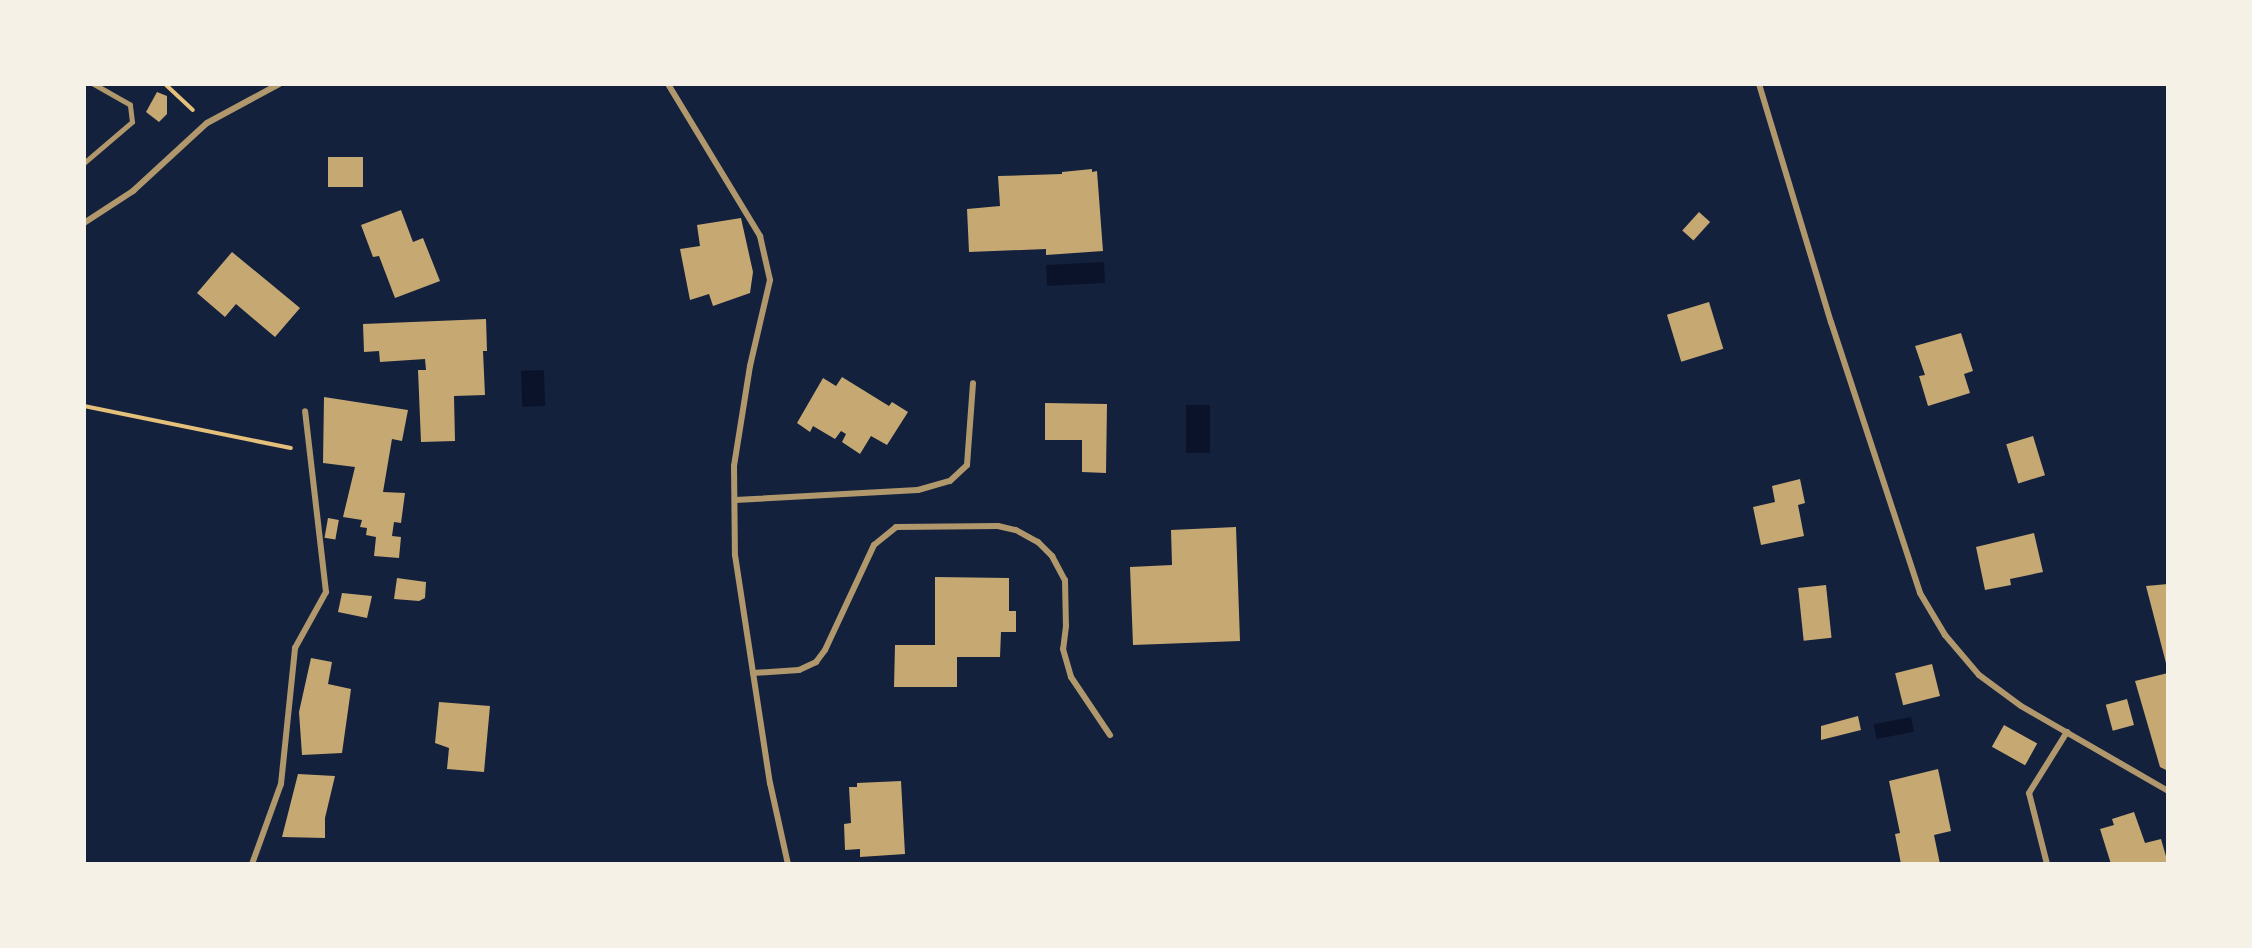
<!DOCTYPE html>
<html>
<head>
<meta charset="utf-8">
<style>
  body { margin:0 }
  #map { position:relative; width:2252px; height:948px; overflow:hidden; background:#14213d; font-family:Roboto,sans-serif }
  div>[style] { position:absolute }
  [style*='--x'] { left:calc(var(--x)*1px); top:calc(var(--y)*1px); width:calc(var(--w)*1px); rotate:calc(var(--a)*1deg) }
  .water>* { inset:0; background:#0b132b; transform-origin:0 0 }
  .building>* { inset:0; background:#c6a872; transform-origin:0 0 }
  .path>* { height:4px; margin:-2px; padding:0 2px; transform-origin:2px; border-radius:2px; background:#e5c07b }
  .service>* { height:4.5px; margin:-2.25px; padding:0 2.25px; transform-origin:2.25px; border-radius:2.25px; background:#b1986c }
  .minor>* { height:6px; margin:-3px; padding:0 3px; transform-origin:3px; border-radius:3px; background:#b1986c }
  span { translate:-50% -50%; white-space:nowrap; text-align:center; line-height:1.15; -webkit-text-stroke:6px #f6f1e7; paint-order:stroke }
  .frame { position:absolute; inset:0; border:86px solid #f6f1e7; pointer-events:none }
</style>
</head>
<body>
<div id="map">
  <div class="water">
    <div style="left:1104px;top:262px;width:21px;height:58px;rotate:87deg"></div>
    <div style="left:544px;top:370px;width:36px;height:23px;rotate:88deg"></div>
    <div style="left:1186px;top:405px;width:24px;height:48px"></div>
    <div style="left:1911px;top:717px;width:15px;height:38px;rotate:79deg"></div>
  </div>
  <div class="building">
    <div style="clip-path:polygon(157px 92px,167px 96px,167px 114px,159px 122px,146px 112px)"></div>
    <div style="left:328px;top:157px;width:35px;height:30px"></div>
    <div style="clip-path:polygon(1092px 169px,1092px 172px,1097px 171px,1103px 251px,1046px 255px,1046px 249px,969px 252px,967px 209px,1000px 206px,998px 176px,1062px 174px,1062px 172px)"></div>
    <div style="clip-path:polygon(401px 210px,413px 242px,423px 238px,440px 281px,395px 298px,379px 256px,373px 257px,361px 225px)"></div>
    <div style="left:1699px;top:212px;width:15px;height:25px;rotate:42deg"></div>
    <div style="clip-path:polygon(741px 218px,753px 272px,750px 293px,713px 306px,709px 294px,690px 300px,680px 249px,700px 246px,697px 225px)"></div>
    <div style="clip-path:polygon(232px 252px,300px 308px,275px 337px,236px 304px,225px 317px,197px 293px)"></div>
    <div style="left:1709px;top:302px;width:49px;height:44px;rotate:73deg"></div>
    <div style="clip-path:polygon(486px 319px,487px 351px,483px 351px,485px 395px,454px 396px,455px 441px,421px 442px,418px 370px,426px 370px,425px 359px,380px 362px,379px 351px,364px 352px,363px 324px)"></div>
    <div style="clip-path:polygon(1961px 333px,1973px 371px,1964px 374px,1970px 393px,1928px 406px,1919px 376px,1925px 375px,1915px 346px)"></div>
    <div style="clip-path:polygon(842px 377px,889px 406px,892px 402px,908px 412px,887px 445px,871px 436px,860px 454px,842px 442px,846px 434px,841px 431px,835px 439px,813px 426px,810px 432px,797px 423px,823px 378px,836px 386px)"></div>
    <div style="clip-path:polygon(324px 397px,408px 410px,402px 441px,392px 439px,383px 492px,405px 493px,401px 523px,394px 522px,392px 536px,401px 537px,399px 558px,374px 556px,376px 537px,366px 535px,367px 528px,360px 527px,362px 520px,343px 517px,355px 467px,323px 463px)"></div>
    <div style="clip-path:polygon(1045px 403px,1107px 404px,1106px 473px,1082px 472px,1082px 440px,1045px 440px)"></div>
    <div style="left:2033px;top:436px;width:41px;height:28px;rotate:73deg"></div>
    <div style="clip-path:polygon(1800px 479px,1805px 503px,1798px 505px,1804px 536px,1761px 545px,1753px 507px,1775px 502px,1772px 486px)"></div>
    <div style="left:328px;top:518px;width:11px;height:20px;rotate:10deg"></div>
    <div style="clip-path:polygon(1236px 527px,1240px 641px,1133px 645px,1130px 567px,1172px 565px,1171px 530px)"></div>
    <div style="clip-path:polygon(2034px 533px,2043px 572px,2010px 579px,2011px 585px,1985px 590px,1976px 547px)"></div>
    <div style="clip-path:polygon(935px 577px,1009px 578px,1009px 611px,1016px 611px,1016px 632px,1001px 632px,1000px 657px,957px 657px,957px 687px,894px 687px,895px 645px,935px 645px)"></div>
    <div style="clip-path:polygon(397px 578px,426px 582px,425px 598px,419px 601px,394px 599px)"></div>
    <div style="clip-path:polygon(2168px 584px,2168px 667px,2167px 667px,2146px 586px)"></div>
    <div style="left:1826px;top:585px;width:53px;height:28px;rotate:84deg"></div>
    <div style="clip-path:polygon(342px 593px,372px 596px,367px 618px,338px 612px)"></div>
    <div style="clip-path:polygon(311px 658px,332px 662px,328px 684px,351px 689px,342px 753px,302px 755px,299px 712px)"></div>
    <div style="left:1932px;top:664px;width:33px;height:38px;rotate:76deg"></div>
    <div style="clip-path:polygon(2168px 673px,2168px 771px,2160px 767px,2135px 681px)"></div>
    <div style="left:2127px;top:699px;width:27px;height:22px;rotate:75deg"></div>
    <div style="clip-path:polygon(439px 702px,490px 706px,484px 772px,447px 769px,449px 748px,435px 743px)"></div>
    <div style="clip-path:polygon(1858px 716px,1861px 730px,1821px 740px,1821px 726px)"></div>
    <div style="left:2004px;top:725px;width:38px;height:25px;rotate:29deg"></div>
    <div style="clip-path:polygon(1938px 769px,1951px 831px,1934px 835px,1940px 864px,1901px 864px,1895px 834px,1900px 833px,1889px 781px)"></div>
    <div style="clip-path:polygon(298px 774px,335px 776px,325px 818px,325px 838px,282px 837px)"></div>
    <div style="clip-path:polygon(901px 781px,905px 854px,860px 857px,860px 849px,845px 850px,844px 824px,851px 823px,849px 787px,857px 787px,857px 783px)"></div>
    <div style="clip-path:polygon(2134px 812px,2145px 843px,2161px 839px,2168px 863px,2111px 864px,2100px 829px,2114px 825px,2112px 819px)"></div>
  </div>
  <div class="path">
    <div style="--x:165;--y:84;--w:38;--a:43"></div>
    <div style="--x:84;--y:406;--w:211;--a:11.5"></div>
  </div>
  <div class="service">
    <div style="--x:84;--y:163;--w:63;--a:-40.5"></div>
    <div style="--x:132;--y:122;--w:17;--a:-97"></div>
    <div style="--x:130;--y:105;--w:43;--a:-150.4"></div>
  </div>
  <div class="minor">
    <div style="--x:668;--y:84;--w:178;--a:58.8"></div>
    <div style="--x:760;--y:236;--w:45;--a:77.2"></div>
    <div style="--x:770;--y:280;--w:88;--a:103.1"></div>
    <div style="--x:750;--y:366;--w:101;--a:99.1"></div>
    <div style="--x:734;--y:466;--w:89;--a:89.4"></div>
    <div style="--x:735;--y:555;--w:231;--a:81.3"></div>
    <div style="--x:770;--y:783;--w:83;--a:77.5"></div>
    <div style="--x:1759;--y:84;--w:249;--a:73.2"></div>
    <div style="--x:1831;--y:322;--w:285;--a:71.8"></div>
    <div style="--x:1920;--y:593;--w:49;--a:59.2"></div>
    <div style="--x:1945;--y:635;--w:52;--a:49.6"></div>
    <div style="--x:1979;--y:675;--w:52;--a:36.4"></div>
    <div style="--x:2021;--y:706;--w:170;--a:30"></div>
    <div style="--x:84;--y:223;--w:59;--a:-33.1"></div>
    <div style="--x:133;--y:191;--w:100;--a:-42.6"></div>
    <div style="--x:207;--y:123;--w:82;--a:-28.4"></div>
    <div style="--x:735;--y:500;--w:183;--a:-3.1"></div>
    <div style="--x:918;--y:490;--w:33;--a:-16"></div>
    <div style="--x:950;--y:481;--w:23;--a:-43"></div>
    <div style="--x:967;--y:465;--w:82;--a:-85.8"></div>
    <div style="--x:753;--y:673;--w:46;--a:-3.7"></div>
    <div style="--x:799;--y:670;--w:19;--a:-25"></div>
    <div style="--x:816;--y:662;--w:15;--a:-53"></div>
    <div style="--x:825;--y:650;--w:116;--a:-65"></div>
    <div style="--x:874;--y:545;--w:28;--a:-39"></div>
    <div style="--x:896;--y:527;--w:102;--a:-0.6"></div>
    <div style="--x:998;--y:526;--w:18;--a:13"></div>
    <div style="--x:1016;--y:530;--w:25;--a:29"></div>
    <div style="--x:1038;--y:542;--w:20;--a:45"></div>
    <div style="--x:1052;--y:556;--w:27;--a:62"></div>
    <div style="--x:1065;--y:580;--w:46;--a:88.8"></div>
    <div style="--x:1066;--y:626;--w:23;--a:97"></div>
    <div style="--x:1063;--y:649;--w:29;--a:74"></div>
    <div style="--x:1071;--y:677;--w:70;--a:56.1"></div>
    <div style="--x:252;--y:864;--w:85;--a:-70.1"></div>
    <div style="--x:281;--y:784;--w:137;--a:-84.1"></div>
    <div style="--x:295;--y:648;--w:64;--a:-61"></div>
    <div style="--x:326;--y:592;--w:182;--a:-96.6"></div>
    <div style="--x:2047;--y:864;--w:73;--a:-104.2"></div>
    <div style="--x:2029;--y:793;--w:72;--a:-58.1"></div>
  </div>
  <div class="frame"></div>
</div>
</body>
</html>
